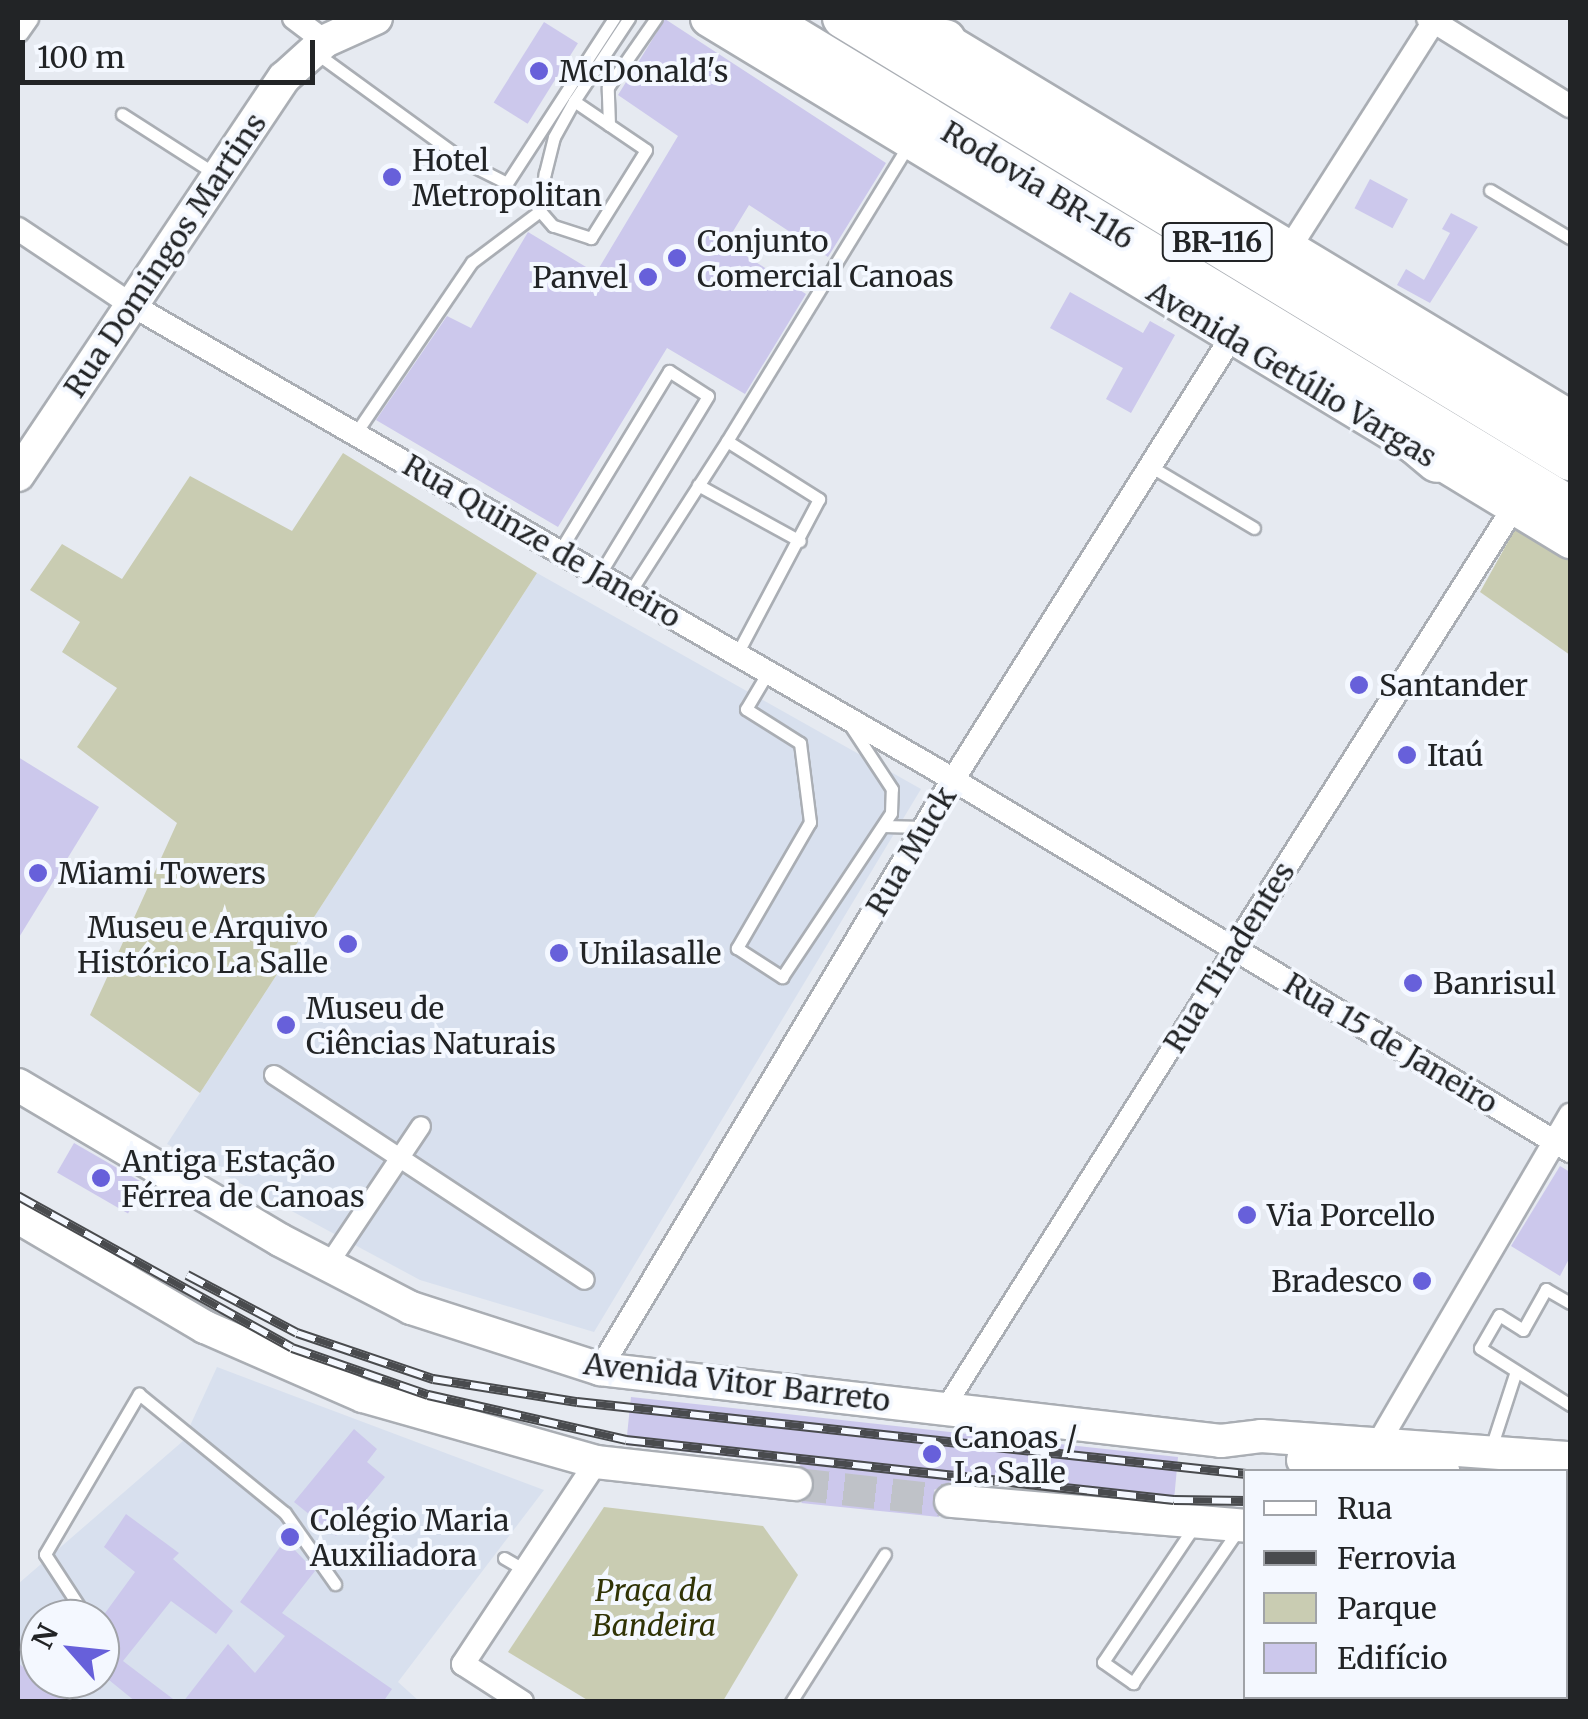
<!DOCTYPE html>
<html>
<head>
<meta charset="utf-8">
<style>
  body { margin:0 }
  #map { position:relative; width:1588px; height:1719px; overflow:hidden; background:#e6eaf1; font-family:Merriweather,serif }
  div>[style] { position:absolute }
  [style*='--x'] { left:calc(var(--x)*1px); top:calc(var(--y)*1px); width:calc(var(--w)*1px); rotate:calc(var(--a)*1deg) }
  .built>* { inset:0; background:#d8e0ee }
  .green>* { inset:0; background:#c9ccb2 }
  .building>* { inset:0; background:#ccc8ec; transform-origin:0 0 }
  .secondary-tunnel>* { height:32px; margin-top:-16px; transform-origin:0; background:repeating-linear-gradient(90deg,#bfc2c8 0 32px,transparent 0 48px) }
  .roads { filter:drop-shadow(2px 0 #aaaeb4) drop-shadow(-2px 0 #aaaeb4) drop-shadow(0 2px #aaaeb4) drop-shadow(0 -2px #aaaeb4) }
  .service>* { height:11px; margin:-5.5px; padding:0 5.5px; transform-origin:5.5px; border-radius:5.5px; background:#fff }
  .pedestrian>* { height:18px; margin:-9px; padding:0 9px; transform-origin:9px; border-radius:9px; background:#fff }
  .minor>* { height:22px; margin:-11px; padding:0 11px; transform-origin:11px; border-radius:11px; background:#fff }
  .secondary>* { height:32px; margin:-16px; padding:0 16px; transform-origin:16px; border-radius:16px; background:#fff }
  .primary>* { height:35px; margin:-17.5px; padding:0 17.5px; transform-origin:17.5px; border-radius:17.5px; background:#fff }
  .motorway>* { height:40px; margin:-20px; padding:0 20px; transform-origin:20px; border-radius:20px; background:#fff }
  .rail>* { height:10px; margin-top:-5px; transform-origin:0; background:repeating-linear-gradient(90deg,#f4f8ff 0 19px,#494b4e 0 38px); box-sizing:border-box; border-block:2px solid #494b4e }
  .dots>* { width:28px; height:28px; translate:-50% -50%; box-sizing:border-box; border:5px solid #f4f8ff; border-radius:50% }
  span { translate:-50% -50%; white-space:nowrap; text-align:center; line-height:1.15; -webkit-text-stroke:8px #f4f8ff; paint-order:stroke }
  .shield-label span { padding:2px 8px; background:#f4f8ff; border:2px solid; border-radius:8px; -webkit-text-stroke-width:0 }
  .shield-label { font-size:28px; color:#222426; font-weight:700 }
  .poi-label { font-size:30px; color:#222426 }
  .left { translate:0 -50%; text-align:left }
  .right { translate:-100% -50%; text-align:right }
  .street-label { font-size:30px; color:#222426 }
  .park-label { font-size:30px; color:#303305; font-style:italic }
  .frame { position:absolute; inset:0; border:20px solid #222426; pointer-events:none }
  .legend { position:absolute; left:1243px; top:1469px; width:325px; height:230px; box-sizing:border-box; background:#f4f8ff; border:2px solid #a0a3a8; margin:0; padding:12px 18px; list-style:none; font-size:30px; color:#222426 }
  .legend li { display:flex; align-items:center; gap:20px; height:50px }
  .legend b { width:50px; border:2px solid #a0a3a8 }
  .north { position:absolute; left:20px; top:1599px; width:100px; height:100px; box-sizing:border-box; background:#f4f8ff; border:2px solid #a0a3a8; border-radius:50%; rotate:297deg; font-size:28px; font-weight:700; line-height:40px; text-align:center; color:#222426 }
  .north::after { content:''; display:block; margin:auto; width:35px; height:45px; background:#6760da; clip-path:polygon(50% 0,100% 100%,50% 72%,0 100%) }
  .scale { position:absolute; left:20px; top:40px; width:295px; height:45px; box-sizing:border-box; border:5px solid #222426; border-top:0; padding-left:12px; font-size:30px; line-height:35px; white-space:nowrap; color:#222426; -webkit-text-stroke:8px #f4f8ff; paint-order:stroke }
</style>
</head>
<body>
<div id="map">
  <div class="built">
    <div style="clip-path:polygon(537px 573px,921px 789px,594px 1332px,420px 1280px,167px 1144px)"></div>
    <div style="clip-path:polygon(evenodd,217px 1367px,544px 1490px,398px 1682px,419px 1701px,18px 1701px,18px 1584px,183px 1441px,217px 1367px,40px 1619px,100px 1619px,100px 1679px,40px 1679px,40px 1619px)"></div>
  </div>
  <div class="green">
    <div style="clip-path:polygon(343px 453px,537px 573px,200px 1093px,90px 1015px,177px 823px,77px 747px,117px 688px,62px 652px,80px 622px,30px 590px,62px 544px,122px 579px,190px 476px,292px 531px)"></div>
    <div style="clip-path:polygon(1527px 527px,1570px 549px,1570px 655px,1480px 592px,1514px 531px)"></div>
    <div style="clip-path:polygon(604px 1507px,763px 1526px,798px 1575px,723px 1701px,589px 1701px,508px 1652px)"></div>
  </div>
  <div class="building">
    <div style="clip-path:polygon(665px 19px,886px 163px,828px 257px,749px 205px,726px 243px,806px 294px,745px 394px,667px 348px,558px 527px,376px 420px,447px 316px,471px 328px,528px 232px,596px 273px,678px 136px,618px 95px)"></div>
    <div style="left:544px;top:22px;width:40px;height:95px;rotate:32deg"></div>
    <div style="left:1370px;top:179px;width:43px;height:33px;rotate:28deg"></div>
    <div style="clip-path:polygon(1451px 213px,1478px 227px,1430px 303px,1397px 285px,1406px 269px,1424px 280px,1450px 233px,1442px 229px)"></div>
    <div style="clip-path:polygon(1070px 292px,1143px 333px,1150px 321px,1175px 335px,1131px 413px,1106px 399px,1123px 368px,1050px 328px)"></div>
    <div style="clip-path:polygon(18px 757px,99px 807px,18px 939px)"></div>
    <div style="left:74px;top:1143px;width:82px;height:34px;rotate:30deg"></div>
    <div style="clip-path:polygon(1560px 1166px,1570px 1172px,1570px 1257px,1560px 1276px,1511px 1246px)"></div>
    <div style="clip-path:polygon(631px 1397px,1178px 1457px,1174px 1500px,953px 1481px,934px 1490px,939px 1517px,801px 1503px,816px 1485px,799px 1464px,626px 1445px)"></div>
    <div style="clip-path:polygon(354px 1429px,377px 1449px,367px 1462px,385px 1477px,336px 1536px,294px 1502px)"></div>
    <div style="clip-path:polygon(126px 1514px,179px 1553px,173px 1559px,233px 1611px,216px 1634px,171px 1601px,123px 1661px,177px 1702px,136px 1702px,109px 1680px,100px 1690px,100px 1620px,135px 1572px,104px 1547px)"></div>
    <div style="clip-path:polygon(285px 1540px,315px 1571px,282px 1613px,392px 1689px,383px 1702px,183px 1702px,228px 1644px,255px 1673px,285px 1636px,240px 1602px)"></div>
    <div style="clip-path:polygon(18px 1663px,69px 1702px,18px 1702px)"></div>
  </div>
  <div class="secondary-tunnel">
    <div style="--x:796;--y:1484;--w:156;--a:6.3"></div>
  </div>
  <div class="roads">
    <div class="service">
      <div style="--x:316;--y:53;--w:189;--a:36"></div>
      <div style="--x:469;--y:164;--w:42;--a:26.6"></div>
      <div style="--x:507;--y:183;--w:197;--a:-57"></div>
      <div style="--x:574;--y:101;--w:87;--a:34.2"></div>
      <div style="--x:646;--y:150;--w:104;--a:122"></div>
      <div style="--x:591;--y:238;--w:40;--a:-162"></div>
      <div style="--x:553;--y:226;--w:20;--a:-131"></div>
      <div style="--x:540;--y:211;--w:38;--a:-83"></div>
      <div style="--x:545;--y:173;--w:37;--a:-76"></div>
      <div style="--x:554;--y:137;--w:41;--a:-60.9"></div>
      <div style="--x:574;--y:101;--w:100;--a:-56.5"></div>
      <div style="--x:122;--y:114;--w:109;--a:32.7"></div>
      <div style="--x:609;--y:125;--w:38;--a:-92"></div>
      <div style="--x:608;--y:87;--w:84;--a:-55.2"></div>
      <div style="--x:1490;--y:190;--w:93;--a:31"></div>
      <div style="--x:355;--y:434;--w:208;--a:-55.8"></div>
      <div style="--x:472;--y:262;--w:85;--a:-36.9"></div>
      <div style="--x:727;--y:441;--w:346;--a:-58.5"></div>
      <div style="--x:1150;--y:466;--w:121;--a:30.8"></div>
      <div style="--x:698;--y:485;--w:116;--a:28.8"></div>
      <div style="--x:559;--y:552;--w:212;--a:-58.7"></div>
      <div style="--x:669;--y:371;--w:46;--a:32.7"></div>
      <div style="--x:708;--y:396;--w:210;--a:121.3"></div>
      <div style="--x:630;--y:592;--w:179;--a:-57.3"></div>
      <div style="--x:727;--y:441;--w:109;--a:32.2"></div>
      <div style="--x:819;--y:499;--w:175;--a:117.9"></div>
      <div style="--x:768;--y:672;--w:43;--a:120.7"></div>
      <div style="--x:746;--y:709;--w:64;--a:32.2"></div>
      <div style="--x:800;--y:743;--w:80;--a:82.8"></div>
      <div style="--x:810;--y:822;--w:146;--a:120.1"></div>
      <div style="--x:737;--y:948;--w:54;--a:32.8"></div>
      <div style="--x:782;--y:977;--w:197;--a:-56.4"></div>
      <div style="--x:891;--y:813;--w:24;--a:-88"></div>
      <div style="--x:892;--y:789;--w:73;--a:-123.3"></div>
      <div style="--x:883;--y:826;--w:41;--a:1.4"></div>
      <div style="--x:1570;--y:1303;--w:28;--a:-150"></div>
      <div style="--x:1546;--y:1289;--w:47;--a:119.3"></div>
      <div style="--x:1523;--y:1330;--w:28;--a:-148"></div>
      <div style="--x:1499;--y:1315;--w:38;--a:120"></div>
      <div style="--x:1480;--y:1348;--w:107;--a:32.3"></div>
      <div style="--x:1490;--y:1451;--w:84;--a:-72"></div>
      <div style="--x:1195;--y:1525;--w:165;--a:123.9"></div>
      <div style="--x:1103;--y:1662;--w:37;--a:35"></div>
      <div style="--x:1133;--y:1683;--w:186;--a:-55.5"></div>
      <div style="--x:504;--y:1558;--w:24;--a:30"></div>
      <div style="--x:86;--y:1617;--w:75;--a:-123.1"></div>
      <div style="--x:45;--y:1554;--w:186;--a:-59.6"></div>
      <div style="--x:139;--y:1394;--w:188;--a:39.2"></div>
      <div style="--x:285;--y:1513;--w:87;--a:54.8"></div>
      <div style="--x:791;--y:1702;--w:175;--a:-57.6"></div>
    </div>
    <div class="pedestrian">
      <div style="--x:274;--y:1075;--w:372;--a:33.4"></div>
      <div style="--x:328;--y:1265;--w:167;--a:-56.2"></div>
      <div style="--x:945;--y:1408;--w:542;--a:-57.8"></div>
    </div>
    <div class="minor">
      <div style="--x:294;--y:18;--w:39;--a:37"></div>
      <div style="--x:1428;--y:18;--w:167;--a:31.8"></div>
      <div style="--x:18;--y:31;--w:16;--a:-55"></div>
      <div style="--x:18;--y:229;--w:135;--a:33.8"></div>
      <div style="--x:130;--y:304;--w:932;--a:30"></div>
      <div style="--x:937;--y:770;--w:739;--a:31.04"></div>
      <div style="--x:1287;--y:252;--w:277;--a:-57.5"></div>
      <div style="--x:1234;--y:949;--w:523;--a:-57.65"></div>
      <div style="--x:600;--y:1369;--w:664;--a:-59.11"></div>
      <div style="--x:941;--y:799;--w:545;--a:-57.83"></div>
      <div style="--x:1379;--y:1442;--w:379;--a:-59.7"></div>
      <div style="--x:522;--y:1702;--w:70;--a:-147.2"></div>
      <div style="--x:463;--y:1664;--w:242;--a:-56.6"></div>
      <div style="--x:1331;--y:1702;--w:7;--a:-56"></div>
    </div>
    <div class="secondary">
      <div style="--x:18;--y:475;--w:478;--a:-56.2"></div>
      <div style="--x:284;--y:78;--w:55;--a:-42.1"></div>
      <div style="--x:325;--y:41;--w:56;--a:-24.3"></div>
      <div style="--x:18;--y:1085;--w:304;--a:30.6"></div>
      <div style="--x:280;--y:1240;--w:148;--a:27.4"></div>
      <div style="--x:411;--y:1308;--w:199;--a:17.9"></div>
      <div style="--x:600;--y:1369;--w:625;--a:6.61"></div>
      <div style="--x:1221;--y:1441;--w:40;--a:-7.1"></div>
      <div style="--x:1261;--y:1436;--w:310;--a:4.1"></div>
      <div style="--x:18;--y:1217;--w:217;--a:30.5"></div>
      <div style="--x:205;--y:1327;--w:172;--a:23.6"></div>
      <div style="--x:363;--y:1396;--w:242;--a:15.8"></div>
      <div style="--x:596;--y:1462;--w:201;--a:6.3"></div>
      <div style="--x:1303;--y:1460;--w:141;--a:4.9"></div>
      <div style="--x:951;--y:1501;--w:296;--a:4.8"></div>
      <div style="--x:1566;--y:1559;--w:4;--a:0"></div>
    </div>
    <div class="primary">
      <div style="--x:708;--y:18;--w:1008;--a:31.2"></div>
      <div style="--x:921;--y:26;--w:758;--a:31.13"></div>
    </div>
    <div class="motorway">
      <div style="--x:763;--y:18;--w:944;--a:31.21"></div>
      <div style="--x:843;--y:18;--w:851;--a:31.3"></div>
      <div style="--x:879;--y:31;--w:67;--a:7.8"></div>
      <div style="--x:1387;--y:420;--w:65;--a:40"></div>
    </div>
  </div>
  <div class="rail">
    <div style="--x:18;--y:1196;--w:313;--a:29"></div>
    <div style="--x:292;--y:1348;--w:144;--a:19.1"></div>
    <div style="--x:428;--y:1395;--w:203;--a:12.8"></div>
    <div style="--x:626;--y:1440;--w:551;--a:6.25"></div>
    <div style="--x:1174;--y:1500;--w:72;--a:0.8"></div>
    <div style="--x:187;--y:1275;--w:124;--a:27.8"></div>
    <div style="--x:297;--y:1333;--w:144;--a:18.7"></div>
    <div style="--x:433;--y:1379;--w:146;--a:9.1"></div>
    <div style="--x:577;--y:1402;--w:673;--a:6.14"></div>
    <div style="--x:1566;--y:1527;--w:4;--a:14"></div>
  </div>
  <div class="dots">
    <div style="left:539px;top:71px;background:#6760da"></div>
    <div style="left:392px;top:177px;background:#6760da"></div>
    <div style="left:677px;top:258px;background:#6760da"></div>
    <div style="left:648px;top:277px;background:#6760da"></div>
    <div style="left:1359px;top:685px;background:#6760da"></div>
    <div style="left:1407px;top:755px;background:#6760da"></div>
    <div style="left:38px;top:873px;background:#6760da"></div>
    <div style="left:348px;top:944px;background:#6760da"></div>
    <div style="left:559px;top:953px;background:#6760da"></div>
    <div style="left:1413px;top:983px;background:#6760da"></div>
    <div style="left:286px;top:1025px;background:#6760da"></div>
    <div style="left:101px;top:1178px;background:#6760da"></div>
    <div style="left:1247px;top:1215px;background:#6760da"></div>
    <div style="left:1422px;top:1281px;background:#6760da"></div>
    <div style="left:932px;top:1454px;background:#6760da"></div>
    <div style="left:290px;top:1537px;background:#6760da"></div>
  </div>
  <div class="shield-label">
    <span style="left:1217px;top:242px">BR-116</span>
  </div>
  <div class="poi-label">
    <span class="left" style="left:559px;top:71px">McDonald's</span>
    <span class="left" style="left:412px;top:177px">Hotel<br>Metropolitan</span>
    <span class="left" style="left:697px;top:258px">Conjunto<br>Comercial Canoas</span>
    <span class="right" style="left:628px;top:277px">Panvel</span>
    <span class="left" style="left:1379px;top:685px">Santander</span>
    <span class="left" style="left:1427px;top:755px">Itaú</span>
    <span class="left" style="left:58px;top:873px">Miami Towers</span>
    <span class="right" style="left:328px;top:944px">Museu e Arquivo<br>Histórico La Salle</span>
    <span class="left" style="left:579px;top:953px">Unilasalle</span>
    <span class="left" style="left:1433px;top:983px">Banrisul</span>
    <span class="left" style="left:306px;top:1025px">Museu de<br>Ciências Naturais</span>
    <span class="left" style="left:121px;top:1178px">Antiga Estação<br>Férrea de Canoas</span>
    <span class="left" style="left:1267px;top:1215px">Via Porcello</span>
    <span class="right" style="left:1402px;top:1281px">Bradesco</span>
    <span class="left" style="left:954px;top:1454px">Canoas /<br>La Salle</span>
    <span class="left" style="left:310px;top:1537px">Colégio Maria<br>Auxiliadora</span>
  </div>
  <div class="street-label">
    <span style="left:1038px;top:185px;rotate:31deg">Rodovia BR-116</span>
    <span style="left:165px;top:255px;rotate:-56deg">Rua Domingos Martins</span>
    <span style="left:1292px;top:374px;rotate:31deg">Avenida Getúlio Vargas</span>
    <span style="left:542px;top:541px;rotate:30deg">Rua Quinze de Janeiro</span>
    <span style="left:911px;top:851px;rotate:-59deg">Rua Muck</span>
    <span style="left:1229px;top:957px;rotate:-58deg">Rua Tiradentes</span>
    <span style="left:1391px;top:1043px;rotate:31deg">Rua 15 de Janeiro</span>
    <span style="left:737px;top:1382px;rotate:7deg">Avenida Vitor Barreto</span>
  </div>
  <div class="park-label">
    <span style="left:654px;top:1607px">Praça da<br>Bandeira</span>
  </div>
  <div class="frame"></div>
  <ul class="legend">
  <li><b style="height:12px;background:#fff"></b>Rua</li>
  <li><b style="height:12px;background:#494b4e"></b>Ferrovia</li>
  <li><b style="height:28px;background:#c9ccb2"></b>Parque</li>
  <li><b style="height:28px;background:#ccc8ec"></b>Edifício</li>
  </ul>
  <div class="north">N</div>
  <div class="scale">100 m</div>
</div>
</body>
</html>
